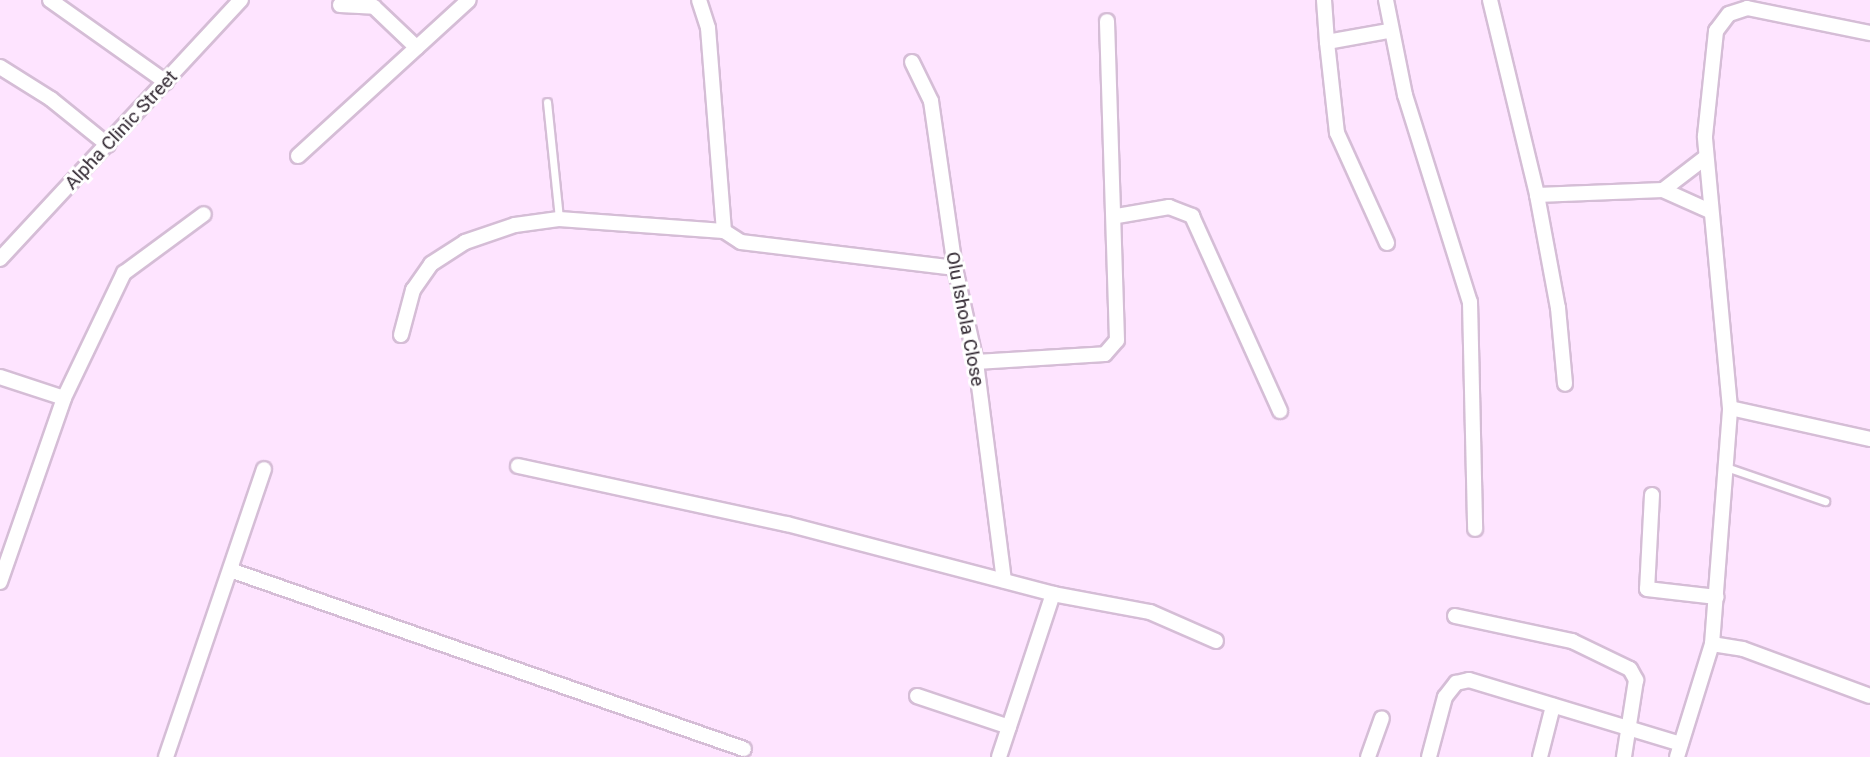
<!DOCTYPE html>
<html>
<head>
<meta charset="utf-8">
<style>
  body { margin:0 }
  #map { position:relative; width:1870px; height:757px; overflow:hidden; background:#fee4ff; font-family:Roboto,sans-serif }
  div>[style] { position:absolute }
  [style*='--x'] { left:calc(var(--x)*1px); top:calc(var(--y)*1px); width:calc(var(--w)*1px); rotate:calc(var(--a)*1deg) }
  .roads { filter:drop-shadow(2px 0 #d5bdd6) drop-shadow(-2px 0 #d5bdd6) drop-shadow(0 2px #d5bdd6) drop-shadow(0 -2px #d5bdd6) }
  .service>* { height:7px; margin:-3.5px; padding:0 3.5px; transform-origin:3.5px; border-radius:3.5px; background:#fff }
  .minor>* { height:14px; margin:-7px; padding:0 7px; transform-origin:7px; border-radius:7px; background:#fff }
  span { translate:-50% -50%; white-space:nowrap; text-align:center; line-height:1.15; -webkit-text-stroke:6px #fff; paint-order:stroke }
  .street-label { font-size:19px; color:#2e242e }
</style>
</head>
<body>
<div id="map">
  <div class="roads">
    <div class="service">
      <div style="--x:547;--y:102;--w:117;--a:84.1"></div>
      <div style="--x:1726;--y:467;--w:105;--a:19"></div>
    </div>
    <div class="minor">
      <div style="--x:50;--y:0;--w:142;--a:35.3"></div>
      <div style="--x:699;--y:0;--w:29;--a:72"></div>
      <div style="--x:708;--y:28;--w:204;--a:85.5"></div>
      <div style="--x:1324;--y:0;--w:42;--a:85.9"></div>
      <div style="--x:1386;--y:0;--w:97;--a:78.7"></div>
      <div style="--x:1405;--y:95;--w:217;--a:72.6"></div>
      <div style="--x:1470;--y:302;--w:227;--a:88.7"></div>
      <div style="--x:1490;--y:0;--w:201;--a:76.4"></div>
      <div style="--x:1537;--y:195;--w:115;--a:79.5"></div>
      <div style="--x:1558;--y:308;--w:76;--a:84.7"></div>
      <div style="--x:340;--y:5;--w:34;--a:3"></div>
      <div style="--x:374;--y:7;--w:59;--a:43.6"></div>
      <div style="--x:912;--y:62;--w:43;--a:64"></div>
      <div style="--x:931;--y:101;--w:169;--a:81.8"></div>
      <div style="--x:955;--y:268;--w:96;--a:77.4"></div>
      <div style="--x:976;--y:362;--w:220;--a:82.7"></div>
      <div style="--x:0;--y:67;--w:60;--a:32.1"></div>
      <div style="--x:51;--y:99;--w:73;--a:38.9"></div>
      <div style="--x:298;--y:156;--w:231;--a:-42.4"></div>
      <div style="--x:1663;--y:190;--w:54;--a:-37.5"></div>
      <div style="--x:1537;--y:195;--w:126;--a:-2.3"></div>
      <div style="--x:1663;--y:190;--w:51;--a:24.1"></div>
      <div style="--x:1117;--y:216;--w:53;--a:-9.8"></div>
      <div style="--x:1169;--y:207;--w:25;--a:21"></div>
      <div style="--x:1192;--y:216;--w:214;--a:65.7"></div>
      <div style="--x:1387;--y:243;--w:121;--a:-114.4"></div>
      <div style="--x:1337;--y:133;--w:92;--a:-96.3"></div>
      <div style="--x:1327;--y:42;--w:63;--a:-10.1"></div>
      <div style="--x:0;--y:259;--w:354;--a:-47.1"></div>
      <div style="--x:401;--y:335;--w:47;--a:-75.1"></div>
      <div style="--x:413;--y:290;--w:32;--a:-55"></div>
      <div style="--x:431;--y:264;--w:40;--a:-32.9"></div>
      <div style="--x:465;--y:242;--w:53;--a:-18.8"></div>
      <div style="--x:515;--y:225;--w:44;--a:-7.8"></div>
      <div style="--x:559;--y:219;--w:165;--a:4.2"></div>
      <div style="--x:724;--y:231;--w:20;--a:33"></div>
      <div style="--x:741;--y:242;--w:216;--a:6.9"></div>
      <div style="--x:976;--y:362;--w:129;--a:-3.5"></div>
      <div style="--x:1105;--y:354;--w:18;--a:-49"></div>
      <div style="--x:1117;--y:340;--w:319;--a:-91.8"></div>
      <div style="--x:0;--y:377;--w:67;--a:18.2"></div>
      <div style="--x:1730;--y:408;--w:143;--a:12.5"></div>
      <div style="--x:518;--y:466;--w:275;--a:12.2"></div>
      <div style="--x:787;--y:524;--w:275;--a:14.7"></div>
      <div style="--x:1053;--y:594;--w:99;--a:10.5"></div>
      <div style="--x:1150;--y:612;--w:72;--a:23.7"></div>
      <div style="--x:1652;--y:495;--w:94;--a:93"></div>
      <div style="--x:1647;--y:589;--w:70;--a:6.5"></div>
      <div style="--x:233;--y:571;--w:541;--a:19.21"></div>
      <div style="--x:0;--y:582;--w:195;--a:-70.8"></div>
      <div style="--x:64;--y:398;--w:139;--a:-64.4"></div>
      <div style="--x:124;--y:273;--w:99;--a:-36.4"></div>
      <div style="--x:1455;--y:616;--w:120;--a:12.1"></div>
      <div style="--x:1572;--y:641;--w:64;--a:25.8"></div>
      <div style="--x:1630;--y:669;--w:13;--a:61"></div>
      <div style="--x:1636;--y:680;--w:78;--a:98.9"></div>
      <div style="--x:1712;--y:644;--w:31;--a:9"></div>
      <div style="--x:1743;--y:649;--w:135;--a:20.3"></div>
      <div style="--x:917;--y:696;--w:97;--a:18.6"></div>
      <div style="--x:166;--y:757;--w:304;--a:-71.2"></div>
      <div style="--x:999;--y:757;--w:172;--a:-71.7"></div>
      <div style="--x:1368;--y:757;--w:41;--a:-70.3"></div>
      <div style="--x:1429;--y:757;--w:62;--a:-75.1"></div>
      <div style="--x:1445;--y:697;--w:18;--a:-52"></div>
      <div style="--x:1456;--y:683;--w:13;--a:-13"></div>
      <div style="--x:1469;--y:680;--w:221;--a:16.8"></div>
      <div style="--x:1540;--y:757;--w:53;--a:-75.7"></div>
      <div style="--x:1677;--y:757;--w:118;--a:-72.8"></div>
      <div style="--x:1712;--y:644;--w:237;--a:-85.6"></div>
      <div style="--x:1730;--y:408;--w:273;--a:-95.3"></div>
      <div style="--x:1705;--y:136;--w:106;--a:-84"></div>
      <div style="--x:1716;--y:31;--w:21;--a:-53"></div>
      <div style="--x:1729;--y:14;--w:19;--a:-18"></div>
      <div style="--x:1747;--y:8;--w:126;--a:11.5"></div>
    </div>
  </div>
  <div class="street-label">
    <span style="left:121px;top:130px;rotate:-47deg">Alpha Clinic Street</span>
    <span style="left:965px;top:319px;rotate:79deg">Olu Ishola Close</span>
  </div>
</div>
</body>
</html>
